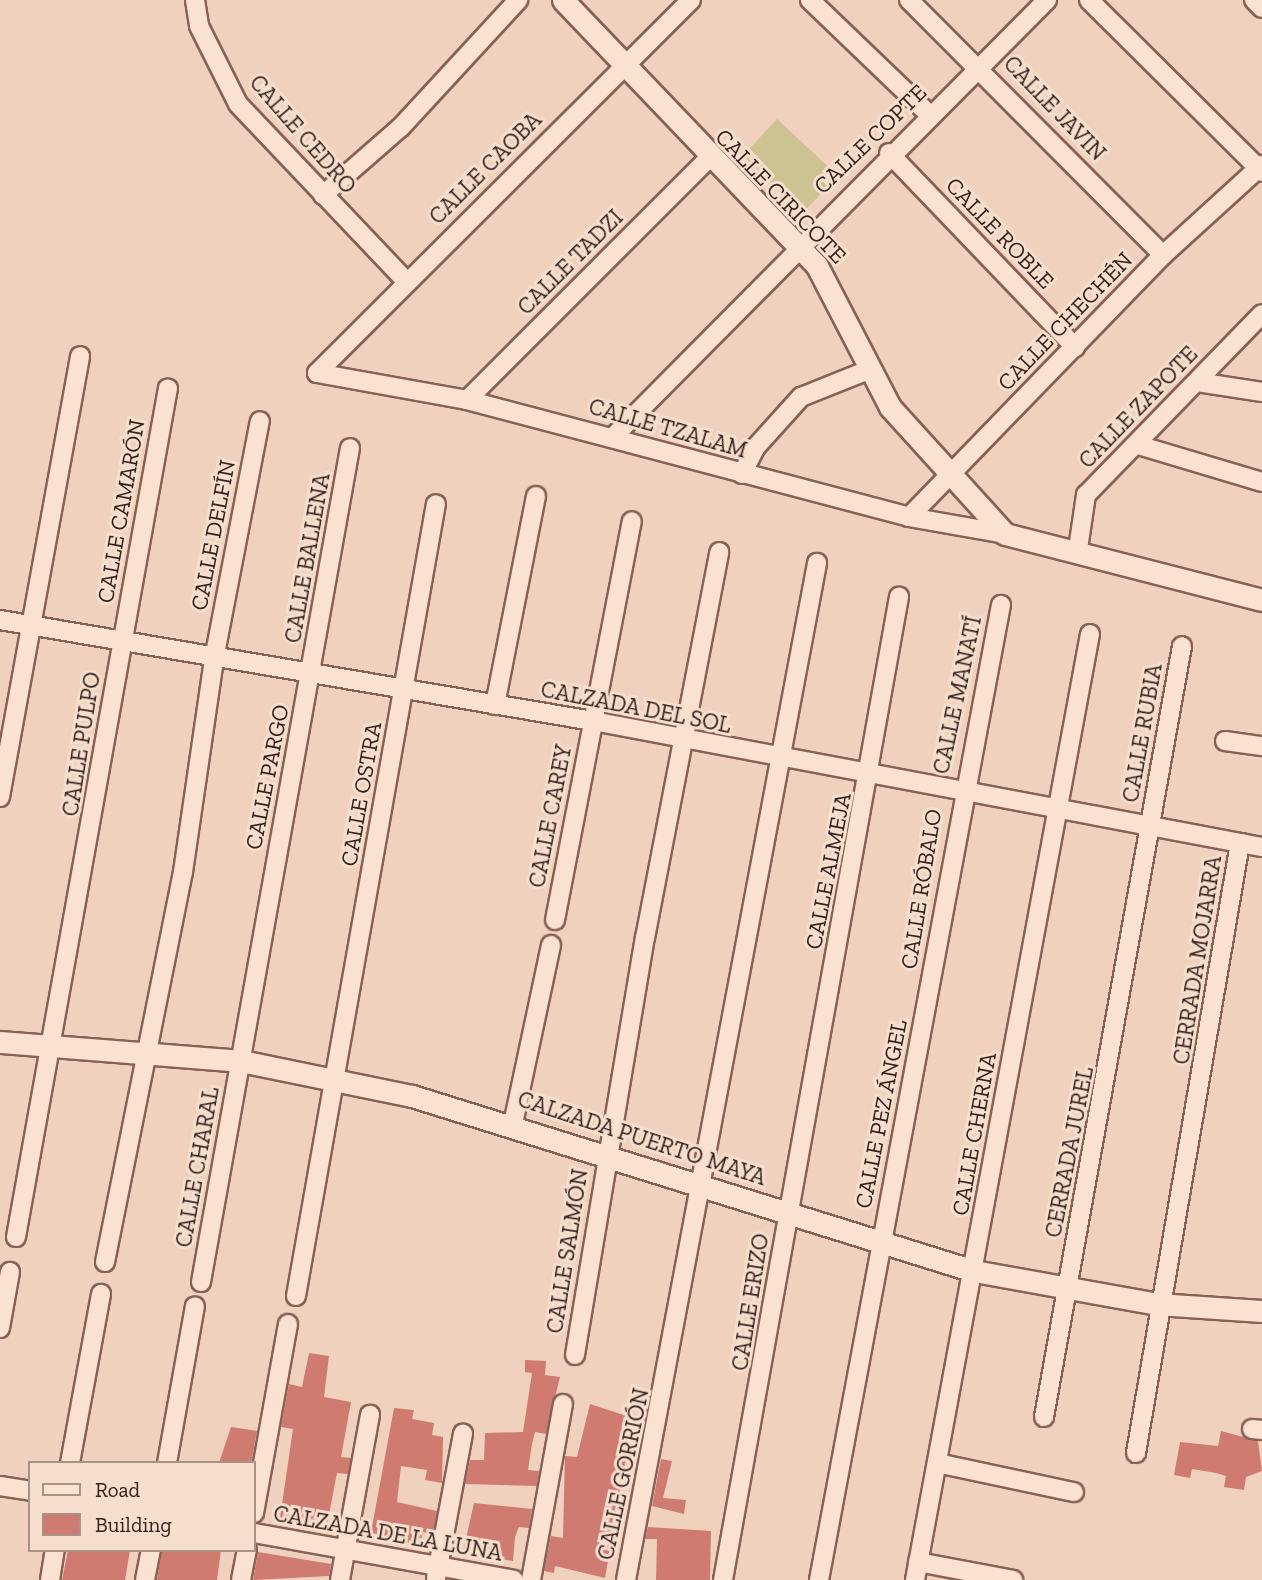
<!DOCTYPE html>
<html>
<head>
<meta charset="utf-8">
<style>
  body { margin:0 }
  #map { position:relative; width:1262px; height:1580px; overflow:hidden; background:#efd1bd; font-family:"Zilla Slab",serif }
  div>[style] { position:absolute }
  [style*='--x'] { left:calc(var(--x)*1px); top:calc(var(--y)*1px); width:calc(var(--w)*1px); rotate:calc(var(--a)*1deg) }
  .green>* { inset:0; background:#cdc291; transform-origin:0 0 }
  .building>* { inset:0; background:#cf7b71 }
  .roads { filter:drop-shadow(2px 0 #876155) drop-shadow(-2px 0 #876155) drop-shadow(0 2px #876155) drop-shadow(0 -2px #876155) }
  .minor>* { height:18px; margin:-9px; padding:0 9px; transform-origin:9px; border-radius:9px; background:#fae1d0 }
  .tertiary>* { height:21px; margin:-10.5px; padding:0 10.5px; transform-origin:10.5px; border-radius:10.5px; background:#fae1d0 }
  span { translate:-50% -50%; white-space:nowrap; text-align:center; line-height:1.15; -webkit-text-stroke:6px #f6decc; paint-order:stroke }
  .street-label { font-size:23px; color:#36201b }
  .legend { position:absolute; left:28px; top:1461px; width:228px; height:91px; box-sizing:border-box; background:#f6decc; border:2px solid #a99285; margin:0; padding:9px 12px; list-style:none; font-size:21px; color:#36201b }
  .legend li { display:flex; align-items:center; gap:14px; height:35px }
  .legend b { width:35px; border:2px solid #a99285 }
</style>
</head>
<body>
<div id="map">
  <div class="green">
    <div style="left:777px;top:119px;width:83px;height:50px;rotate:43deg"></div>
  </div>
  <div class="building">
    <div style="clip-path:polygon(309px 1353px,329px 1356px,324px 1397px,351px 1402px,341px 1457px,351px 1458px,348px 1474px,337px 1473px,326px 1530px,280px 1518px,293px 1429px,281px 1427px,289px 1384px,302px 1387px)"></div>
    <div style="clip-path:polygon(525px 1360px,546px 1361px,545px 1375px,560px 1377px,546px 1434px,535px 1432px,532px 1444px,528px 1470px,539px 1471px,537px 1486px,465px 1484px,470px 1460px,484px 1460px,485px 1433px,523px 1432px,532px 1373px,525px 1372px)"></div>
    <div style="clip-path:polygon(590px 1404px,633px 1418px,605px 1578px,555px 1566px,554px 1573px,544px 1571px,551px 1536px,563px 1538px,565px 1456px,577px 1457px)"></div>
    <div style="clip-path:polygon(394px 1408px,414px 1410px,412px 1419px,434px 1423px,432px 1435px,443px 1437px,442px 1483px,425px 1480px,427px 1470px,401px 1466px,397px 1502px,437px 1511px,433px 1535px,423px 1532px,420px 1544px,370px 1538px)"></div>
    <div style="clip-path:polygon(231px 1427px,257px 1431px,251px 1463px,219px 1463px)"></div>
    <div style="clip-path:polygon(1221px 1431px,1258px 1441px,1262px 1471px,1246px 1477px,1244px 1490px,1224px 1487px,1226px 1476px,1216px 1473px,1192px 1469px,1190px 1478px,1174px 1475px,1180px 1442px,1218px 1446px)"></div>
    <div style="clip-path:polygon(661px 1459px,672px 1461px,663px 1498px,686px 1500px,684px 1514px,652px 1506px)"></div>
    <div style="clip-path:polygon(474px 1503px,532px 1509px,529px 1528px,519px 1527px,515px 1537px,513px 1561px,463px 1552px)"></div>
    <div style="clip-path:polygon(648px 1527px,711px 1531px,710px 1580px,656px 1580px,657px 1539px,645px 1539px)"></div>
    <div style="clip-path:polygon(68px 1550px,130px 1550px,125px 1580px,62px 1580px)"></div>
    <div style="clip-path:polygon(162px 1550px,221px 1550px,217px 1580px,157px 1580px)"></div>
    <div style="clip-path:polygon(258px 1552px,331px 1564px,329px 1576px,253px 1580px)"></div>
  </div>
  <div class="roads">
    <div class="minor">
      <div style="--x:195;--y:0;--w:26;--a:81"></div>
      <div style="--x:199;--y:26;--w:87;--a:63.4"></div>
      <div style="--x:238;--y:104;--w:244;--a:46.5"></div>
      <div style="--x:810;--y:0;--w:166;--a:43.8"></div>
      <div style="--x:909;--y:0;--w:360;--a:45.1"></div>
      <div style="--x:1089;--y:0;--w:244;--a:44.8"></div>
      <div style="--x:1254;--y:0;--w:11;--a:45"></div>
      <div style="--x:889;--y:153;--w:269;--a:46.2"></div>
      <div style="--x:323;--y:195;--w:103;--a:-41.1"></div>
      <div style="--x:401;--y:127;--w:173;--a:-47.3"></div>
      <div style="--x:317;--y:373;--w:152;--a:10.2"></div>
      <div style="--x:467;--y:400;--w:457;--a:14.8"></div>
      <div style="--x:909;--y:517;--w:97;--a:10"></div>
      <div style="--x:317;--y:373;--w:528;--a:-44.92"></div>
      <div style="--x:1197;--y:382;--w:66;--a:8.7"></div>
      <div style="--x:467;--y:400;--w:341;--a:-45"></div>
      <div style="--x:613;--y:437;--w:616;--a:-45.2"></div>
      <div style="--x:1138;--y:445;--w:129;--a:16.6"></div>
      <div style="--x:742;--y:474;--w:29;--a:-63"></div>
      <div style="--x:755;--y:448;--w:69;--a:-48"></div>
      <div style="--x:801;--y:397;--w:75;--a:-21.8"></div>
      <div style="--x:909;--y:517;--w:365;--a:-45.9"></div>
      <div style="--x:1163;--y:255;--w:134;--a:-42.3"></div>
      <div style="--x:1078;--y:549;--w:55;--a:-81.6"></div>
      <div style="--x:1086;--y:495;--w:252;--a:-45.8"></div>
      <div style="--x:0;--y:620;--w:602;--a:9.67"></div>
      <div style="--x:593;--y:721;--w:681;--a:10.67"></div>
      <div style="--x:495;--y:705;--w:213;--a:-78.9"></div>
      <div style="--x:1225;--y:741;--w:37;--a:8"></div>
      <div style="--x:0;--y:797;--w:448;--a:-79.7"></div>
      <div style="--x:555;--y:920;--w:406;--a:-79.1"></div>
      <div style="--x:513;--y:1124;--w:183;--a:-78"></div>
      <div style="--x:16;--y:1237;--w:862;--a:-79.85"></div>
      <div style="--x:105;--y:1262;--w:398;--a:-78.7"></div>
      <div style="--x:183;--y:872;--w:215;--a:-81.7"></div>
      <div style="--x:214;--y:659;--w:242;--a:-79.1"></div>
      <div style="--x:201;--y:1282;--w:847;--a:-79.87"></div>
      <div style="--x:296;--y:1296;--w:804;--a:-79.98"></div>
      <div style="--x:0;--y:1328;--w:57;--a:-79.9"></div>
      <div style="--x:575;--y:1355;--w:423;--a:-80.5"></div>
      <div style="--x:645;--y:938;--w:393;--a:-79.1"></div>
      <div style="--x:1044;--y:1417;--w:783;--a:-79.85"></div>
      <div style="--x:1252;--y:1429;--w:10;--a:6"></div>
      <div style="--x:1136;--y:1453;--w:619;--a:-80.32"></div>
      <div style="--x:70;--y:1463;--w:172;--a:-79.6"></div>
      <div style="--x:167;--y:1463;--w:159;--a:-79.9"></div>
      <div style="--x:937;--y:1463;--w:140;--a:12"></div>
      <div style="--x:0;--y:1486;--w:30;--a:9"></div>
      <div style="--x:254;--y:1513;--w:192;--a:-79.8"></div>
      <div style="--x:254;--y:1533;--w:264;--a:10.2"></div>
      <div style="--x:918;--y:1562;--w:97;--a:10.7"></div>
      <div style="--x:436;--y:1578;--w:147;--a:-79.4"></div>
      <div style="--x:50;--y:1580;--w:30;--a:-81"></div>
      <div style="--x:145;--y:1580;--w:31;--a:-79"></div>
      <div style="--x:241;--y:1580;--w:31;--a:-79"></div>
      <div style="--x:340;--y:1580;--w:168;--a:-79.7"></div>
      <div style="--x:531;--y:1580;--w:179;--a:-79.7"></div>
      <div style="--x:626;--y:1580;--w:1035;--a:-79.36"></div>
      <div style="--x:723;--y:1580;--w:999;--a:-79.85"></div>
      <div style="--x:819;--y:1580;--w:992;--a:-79.43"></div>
      <div style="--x:915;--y:1580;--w:962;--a:-79.52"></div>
    </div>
    <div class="tertiary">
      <div style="--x:563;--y:0;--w:368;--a:46.3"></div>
      <div style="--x:817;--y:266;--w:159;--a:62.6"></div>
      <div style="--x:890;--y:407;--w:171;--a:47.8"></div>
      <div style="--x:1005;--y:534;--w:265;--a:14.4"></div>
      <div style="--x:0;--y:1042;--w:242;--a:4.5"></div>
      <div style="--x:241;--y:1061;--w:175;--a:11.6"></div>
      <div style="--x:412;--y:1096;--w:589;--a:17.3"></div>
      <div style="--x:974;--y:1271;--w:186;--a:10.2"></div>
      <div style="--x:1157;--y:1304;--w:105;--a:3.8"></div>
    </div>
  </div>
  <div class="street-label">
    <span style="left:1055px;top:108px;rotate:46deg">CALLE JAVIN</span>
    <span style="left:303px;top:134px;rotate:49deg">CALLE CEDRO</span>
    <span style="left:870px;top:139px;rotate:-44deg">CALLE COPTE</span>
    <span style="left:485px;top:168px;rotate:-45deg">CALLE CAOBA</span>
    <span style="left:781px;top:196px;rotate:46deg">CALLE CIRICOTE</span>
    <span style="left:1000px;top:233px;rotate:46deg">CALLE ROBLE</span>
    <span style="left:570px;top:262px;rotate:-45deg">CALLE TADZI</span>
    <span style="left:1065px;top:321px;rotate:-46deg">CALLE CHECHÉN</span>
    <span style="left:1138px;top:407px;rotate:-46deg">CALLE ZAPOTE</span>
    <span style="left:668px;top:428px;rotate:16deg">CALLE TZALAM</span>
    <span style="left:121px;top:511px;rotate:-80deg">CALLE CAMARÓN</span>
    <span style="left:213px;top:535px;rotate:-79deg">CALLE DELFÍN</span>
    <span style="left:307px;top:558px;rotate:-80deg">CALLE BALLENA</span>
    <span style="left:957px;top:695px;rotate:-78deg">CALLE MANATÍ</span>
    <span style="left:636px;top:707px;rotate:11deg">CALZADA DEL SOL</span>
    <span style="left:1142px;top:733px;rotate:-80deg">CALLE RUBIA</span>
    <span style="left:81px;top:744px;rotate:-81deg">CALLE PULPO</span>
    <span style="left:267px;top:777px;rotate:-79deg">CALLE PARGO</span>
    <span style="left:361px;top:794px;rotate:-80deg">CALLE OSTRA</span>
    <span style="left:550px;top:816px;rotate:-79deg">CALLE CAREY</span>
    <span style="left:828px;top:871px;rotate:-79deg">CALLE ALMEJA</span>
    <span style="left:921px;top:889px;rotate:-81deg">CALLE RÓBALO</span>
    <span style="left:1197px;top:960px;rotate:-81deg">CERRADA MOJARRA</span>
    <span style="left:881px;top:1114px;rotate:-79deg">CALLE PEZ ÁNGEL</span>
    <span style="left:974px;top:1134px;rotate:-80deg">CALLE CHERNA</span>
    <span style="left:642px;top:1138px;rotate:18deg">CALZADA PUERTO MAYA</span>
    <span style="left:1069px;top:1152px;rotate:-79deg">CERRADA JUREL</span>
    <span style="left:197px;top:1167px;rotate:-80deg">CALLE CHARAL</span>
    <span style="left:567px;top:1251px;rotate:-81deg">CALLE SALMÓN</span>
    <span style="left:750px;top:1302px;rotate:-81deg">CALLE ERIZO</span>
    <span style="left:623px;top:1474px;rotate:-78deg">CALLE GORRIÓN</span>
    <span style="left:388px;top:1533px;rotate:10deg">CALZADA DE LA LUNA</span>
  </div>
  <ul class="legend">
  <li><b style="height:9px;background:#fae1d0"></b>Road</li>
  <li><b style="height:19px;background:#cf7b71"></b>Building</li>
  </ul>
</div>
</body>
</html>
